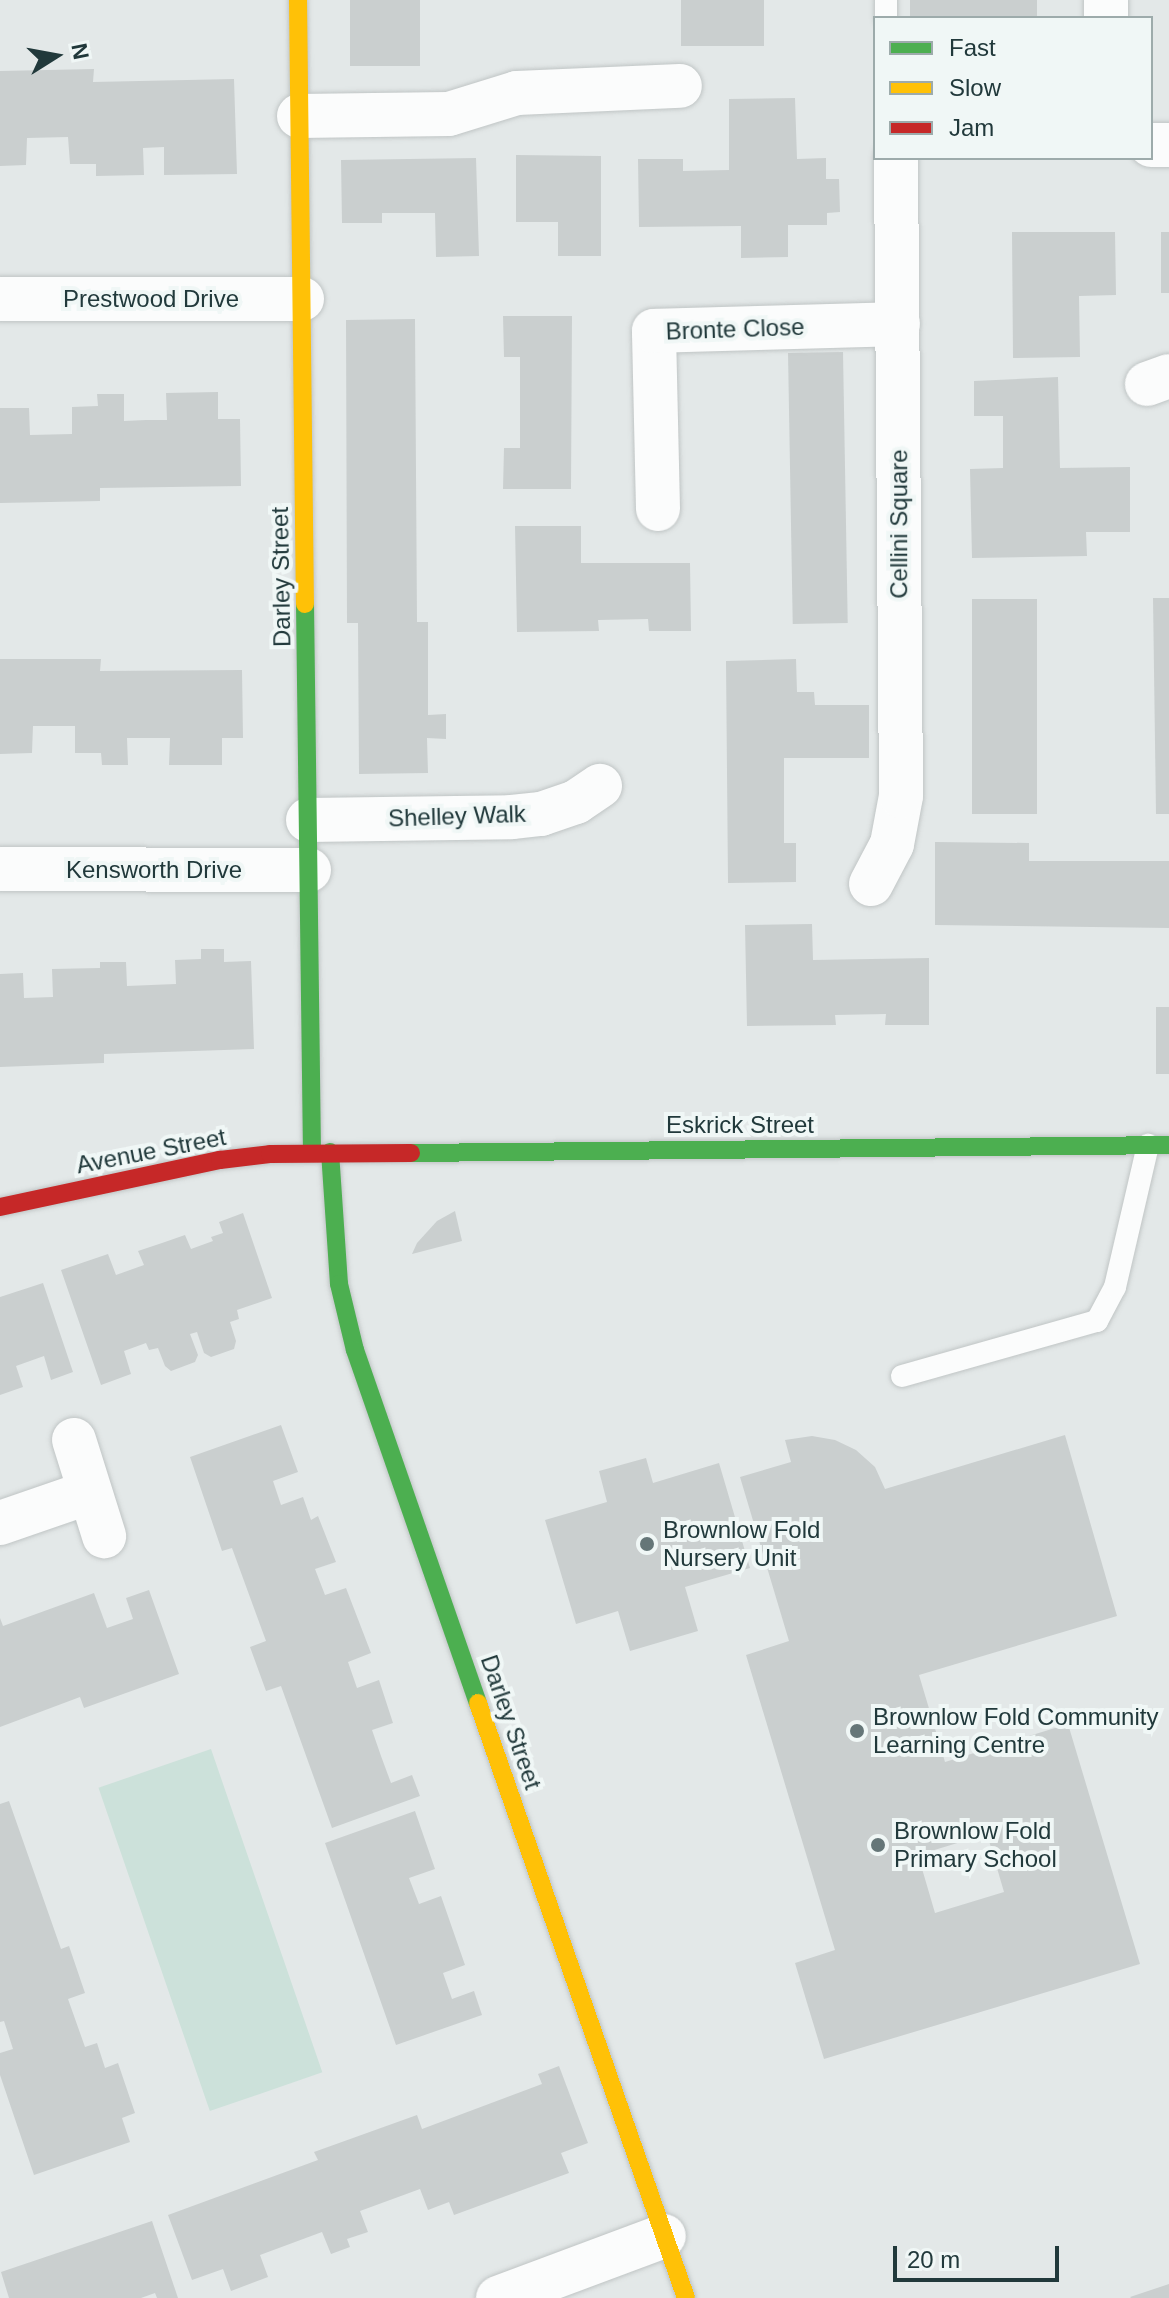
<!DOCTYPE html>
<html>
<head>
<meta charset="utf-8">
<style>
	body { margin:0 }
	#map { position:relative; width:1169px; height:2298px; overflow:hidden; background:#e3e8e8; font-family:Helvetica,sans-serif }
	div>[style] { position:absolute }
	.green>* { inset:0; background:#cce1da; transform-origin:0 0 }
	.building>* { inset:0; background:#cacfcf; transform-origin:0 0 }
	.roads { filter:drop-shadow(0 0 2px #c0c5c5) drop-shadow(0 0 2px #c0c5c5) }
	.lane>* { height:22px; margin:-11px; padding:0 11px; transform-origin:11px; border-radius:11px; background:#fbfcfc }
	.street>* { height:44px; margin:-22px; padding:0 22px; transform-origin:22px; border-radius:22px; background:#fbfcfc }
	.fast>* { height:18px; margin:-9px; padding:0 9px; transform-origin:9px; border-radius:9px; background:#4caf50 }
	.slow>* { height:18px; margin:-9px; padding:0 9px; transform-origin:9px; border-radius:9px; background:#ffc107 }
	.jam>* { height:18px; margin:-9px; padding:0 9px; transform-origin:9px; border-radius:9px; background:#c62828 }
	.dots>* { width:22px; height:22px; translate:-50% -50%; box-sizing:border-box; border:4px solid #f0f7f6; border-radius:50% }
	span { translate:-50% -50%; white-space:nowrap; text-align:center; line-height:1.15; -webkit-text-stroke:8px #f0f7f6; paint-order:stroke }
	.street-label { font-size:24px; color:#21393b }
	.poi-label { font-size:24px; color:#21393b }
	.left { translate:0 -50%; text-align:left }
	.legend { position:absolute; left:873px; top:16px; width:280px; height:144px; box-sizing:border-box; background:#f0f7f6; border:2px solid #9dabab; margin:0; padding:10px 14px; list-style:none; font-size:24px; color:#21393b }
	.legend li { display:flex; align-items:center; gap:16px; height:40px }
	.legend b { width:40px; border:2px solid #9dabab }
	.north { position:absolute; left:16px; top:16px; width:80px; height:80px; -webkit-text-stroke:6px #f0f7f6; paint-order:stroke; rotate:79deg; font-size:22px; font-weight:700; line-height:32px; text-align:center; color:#21393b }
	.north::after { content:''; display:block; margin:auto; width:28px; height:36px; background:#21393b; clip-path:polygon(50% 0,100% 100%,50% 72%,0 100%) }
	.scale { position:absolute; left:893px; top:2246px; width:166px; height:36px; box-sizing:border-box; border:4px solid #21393b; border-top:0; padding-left:10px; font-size:24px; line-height:28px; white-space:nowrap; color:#21393b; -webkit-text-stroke:6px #f0f7f6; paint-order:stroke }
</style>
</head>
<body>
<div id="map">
	<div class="green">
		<i style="left:211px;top:1749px;width:342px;height:119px;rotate:71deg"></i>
	</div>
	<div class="building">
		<i style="left:350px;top:0;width:70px;height:66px"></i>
		<i style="left:681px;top:0;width:83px;height:46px"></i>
		<i style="left:910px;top:0;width:127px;height:18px"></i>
		<i style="clip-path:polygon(94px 69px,93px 82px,234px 79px,237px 174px,164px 175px,164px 147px,143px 148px,144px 175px,96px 176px,96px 164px,70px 164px,68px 137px,27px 138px,26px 165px,0 166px,0 71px)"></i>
		<i style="clip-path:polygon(795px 98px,797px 159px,826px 158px,826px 179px,839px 179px,840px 212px,827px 213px,827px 225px,788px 225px,788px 257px,741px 258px,741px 226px,639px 227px,638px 159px,683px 159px,683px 171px,729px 170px,729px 99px)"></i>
		<i style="clip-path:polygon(516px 155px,601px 156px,601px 256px,558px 256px,558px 222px,516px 222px)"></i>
		<i style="clip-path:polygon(476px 158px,479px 256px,436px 257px,435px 213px,382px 213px,382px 223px,342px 223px,341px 160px)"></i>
		<i style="clip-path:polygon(1012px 232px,1115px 232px,1116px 295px,1079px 296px,1080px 357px,1013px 358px)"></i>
		<i style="left:1161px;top:232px;width:8px;height:61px"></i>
		<i style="clip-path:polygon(503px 316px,572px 316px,571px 489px,503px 489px,504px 448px,520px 448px,520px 357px,504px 357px)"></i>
		<i style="clip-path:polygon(415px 319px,417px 622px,428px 622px,428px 715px,446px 714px,446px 739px,427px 738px,428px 773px,359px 774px,358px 623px,347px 623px,346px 320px)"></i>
		<i style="left:843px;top:352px;width:271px;height:55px;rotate:89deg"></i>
		<i style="clip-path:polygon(1058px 377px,1060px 468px,1130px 467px,1130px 532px,1086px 532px,1087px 556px,972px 558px,970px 469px,1003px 468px,1003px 416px,974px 416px,974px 381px)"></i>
		<i style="clip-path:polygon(218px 392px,218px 419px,240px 419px,241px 486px,100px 488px,100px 501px,0 503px,0 408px,29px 408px,30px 435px,72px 434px,72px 407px,98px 406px,97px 394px,124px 394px,124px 421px,146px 420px,167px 420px,166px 393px)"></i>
		<i style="clip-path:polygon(515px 526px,581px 526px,581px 563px,690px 563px,691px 631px,649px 631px,648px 619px,598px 620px,599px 631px,517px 632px)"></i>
		<i style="clip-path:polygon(1153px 598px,1169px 598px,1169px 814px,1156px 814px)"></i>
		<i style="left:972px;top:599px;width:65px;height:215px"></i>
		<i style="clip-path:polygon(0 659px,101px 659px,100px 671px,242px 670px,243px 738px,222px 738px,222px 765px,169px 765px,170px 738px,127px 738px,128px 765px,102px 765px,101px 753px,75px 753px,75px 726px,33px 726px,32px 753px,0 754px)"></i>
		<i style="clip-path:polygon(796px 659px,797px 692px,814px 692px,815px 705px,869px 705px,869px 758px,784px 758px,784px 843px,796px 843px,796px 882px,728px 883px,726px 661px)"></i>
		<i style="clip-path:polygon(935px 842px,1029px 843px,1029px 861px,1169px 861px,1169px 928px,935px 925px)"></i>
		<i style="clip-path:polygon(812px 924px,813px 960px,929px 958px,929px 1025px,885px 1025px,886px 1014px,835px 1015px,836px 1025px,747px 1026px,745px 925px)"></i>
		<i style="clip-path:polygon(201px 949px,224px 949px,224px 962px,251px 961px,254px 1049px,104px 1054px,104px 1063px,0 1067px,0 974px,23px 973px,24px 998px,53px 997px,52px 969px,100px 968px,100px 962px,126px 962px,127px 986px,176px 984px,175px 960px,201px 959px)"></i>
		<i style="left:1156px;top:1007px;width:13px;height:67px"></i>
		<i style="clip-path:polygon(455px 1211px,462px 1241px,412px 1254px,417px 1243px,437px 1221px)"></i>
		<i style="clip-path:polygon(243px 1213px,272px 1298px,237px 1310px,239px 1319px,230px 1322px,236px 1341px,234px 1349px,211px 1357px,204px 1353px,197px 1332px,190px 1334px,198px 1355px,195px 1362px,171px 1371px,165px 1366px,158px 1348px,149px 1350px,146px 1343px,124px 1351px,131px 1374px,101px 1385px,61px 1270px,108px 1254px,116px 1275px,144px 1265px,138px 1251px,162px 1243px,185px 1235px,191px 1249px,213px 1241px,211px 1237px,223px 1233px,219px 1222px)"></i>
		<i style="clip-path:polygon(43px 1283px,73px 1372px,51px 1380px,44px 1356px,16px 1366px,23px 1387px,0 1395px,0 1297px)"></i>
		<i style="clip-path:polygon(281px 1425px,298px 1472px,273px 1481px,281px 1505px,303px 1497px,311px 1520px,318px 1516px,336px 1562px,315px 1569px,325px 1595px,346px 1588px,371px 1653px,348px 1662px,357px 1688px,379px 1680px,393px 1723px,372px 1730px,381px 1756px,391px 1783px,412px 1775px,420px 1796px,332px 1828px,281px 1686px,266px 1691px,250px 1647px,266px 1641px,232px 1548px,222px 1551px,190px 1457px)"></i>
		<i style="clip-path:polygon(evenodd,1065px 1435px,1117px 1616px,919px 1675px,945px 1762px,1068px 1724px,1140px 1964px,824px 2059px,795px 1963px,835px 1950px,746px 1655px,789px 1641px,740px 1477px,791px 1462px,785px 1440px,812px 1436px,835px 1440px,856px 1450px,875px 1467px,885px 1489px,1065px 1435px,987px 1834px,1004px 1892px,935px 1913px,918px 1855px,987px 1834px)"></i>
		<i style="clip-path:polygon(646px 1458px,653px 1483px,719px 1463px,750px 1568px,685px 1587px,698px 1631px,630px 1651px,618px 1611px,576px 1624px,545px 1520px,607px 1502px,599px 1471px)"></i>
		<i style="clip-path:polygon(149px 1590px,179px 1674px,84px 1708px,80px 1697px,0 1727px,0 1618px,3px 1626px,94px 1593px,107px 1628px,133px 1619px,126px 1598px)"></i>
		<i style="clip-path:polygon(9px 1801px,61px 1949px,69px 1946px,85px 1993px,68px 1999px,85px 2047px,97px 2043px,105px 2068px,118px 2063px,135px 2113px,122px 2118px,130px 2142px,34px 2175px,0 2075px,0 2053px,13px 2049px,4px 2021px,0 2022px,0 1804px)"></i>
		<i style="clip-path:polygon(415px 1811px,435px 1869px,409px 1878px,419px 1904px,441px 1896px,465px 1965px,443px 1973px,452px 1999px,474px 1991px,482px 2015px,396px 2045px,325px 1843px)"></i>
		<i style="clip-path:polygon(559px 2066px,588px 2143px,561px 2153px,569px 2173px,454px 2215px,449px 2202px,428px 2210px,420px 2189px,360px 2211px,368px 2232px,347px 2239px,350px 2247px,331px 2254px,322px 2232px,260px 2255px,268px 2277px,231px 2291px,223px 2269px,192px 2280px,168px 2215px,318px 2160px,314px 2152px,417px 2115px,422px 2129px,542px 2084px,538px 2074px)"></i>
		<i style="clip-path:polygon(152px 2221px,178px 2298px,157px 2298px,155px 2293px,141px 2298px,9px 2298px,1px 2272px)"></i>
		<i style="clip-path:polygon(1169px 2284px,1169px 2298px,1131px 2298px,1130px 2297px)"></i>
	</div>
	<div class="roads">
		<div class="lane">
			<i style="left:886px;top:0;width:18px;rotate:90deg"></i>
			<i style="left:902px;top:1376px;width:203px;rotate:-15.8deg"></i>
			<i style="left:1097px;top:1321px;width:38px;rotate:-62deg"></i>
			<i style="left:1115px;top:1287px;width:146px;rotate:-76.9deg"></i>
		</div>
		<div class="street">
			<i style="left:1106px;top:0;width:18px;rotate:90deg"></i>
			<i style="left:299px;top:116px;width:150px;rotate:-0.8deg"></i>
			<i style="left:449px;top:114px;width:71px;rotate:-17.2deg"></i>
			<i style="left:517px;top:93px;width:163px;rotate:-2.5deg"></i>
			<i style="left:1151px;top:145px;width:18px"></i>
			<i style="left:0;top:299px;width:302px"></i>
			<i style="left:1147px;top:384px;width:23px;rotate:-20deg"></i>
			<i style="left:658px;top:509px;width:178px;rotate:-91.3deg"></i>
			<i style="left:654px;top:331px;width:244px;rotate:-1.6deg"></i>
			<i style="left:308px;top:820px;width:204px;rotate:-0.8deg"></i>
			<i style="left:512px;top:817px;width:29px;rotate:-6deg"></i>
			<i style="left:541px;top:814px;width:37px;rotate:-19deg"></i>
			<i style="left:576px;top:802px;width:29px;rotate:-34deg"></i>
			<i style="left:0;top:869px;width:309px;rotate:0.2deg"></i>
			<i style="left:871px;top:884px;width:45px;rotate:-62.3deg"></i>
			<i style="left:892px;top:844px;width:49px;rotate:-79.4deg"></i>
			<i style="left:901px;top:796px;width:638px;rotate:-90.45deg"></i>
			<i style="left:74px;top:1440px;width:101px;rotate:72.6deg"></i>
			<i style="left:0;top:1523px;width:95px;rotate:-19deg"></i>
			<i style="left:498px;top:2298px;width:177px;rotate:-20.5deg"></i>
		</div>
		<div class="fast">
			<i style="left:305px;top:604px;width:548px;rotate:89.27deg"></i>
			<i style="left:330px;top:1152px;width:132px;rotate:86.1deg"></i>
			<i style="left:339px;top:1284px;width:68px;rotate:76.4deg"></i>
			<i style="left:355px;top:1350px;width:374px;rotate:70.8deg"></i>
			<i style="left:411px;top:1153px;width:758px;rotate:-0.6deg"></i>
		</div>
		<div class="slow">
			<i style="left:298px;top:0;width:604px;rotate:89.34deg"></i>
			<i style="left:478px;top:1703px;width:630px;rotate:70.73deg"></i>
		</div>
		<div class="jam">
			<i style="left:0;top:1207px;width:225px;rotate:-12.1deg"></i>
			<i style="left:220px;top:1160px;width:50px;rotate:-6.8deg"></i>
			<i style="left:270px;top:1154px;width:141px;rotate:-0.4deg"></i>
		</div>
	</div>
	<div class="dots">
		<i style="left:647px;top:1544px;background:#657678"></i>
		<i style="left:857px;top:1731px;background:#657678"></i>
		<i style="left:878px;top:1845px;background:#657678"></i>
	</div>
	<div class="street-label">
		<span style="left:151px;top:299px">Prestwood Drive</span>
		<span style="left:735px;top:329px;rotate:-2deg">Bronte Close</span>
		<span style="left:899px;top:524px;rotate:-90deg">Cellini Square</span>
		<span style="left:281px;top:577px;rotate:-91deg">Darley Street</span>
		<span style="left:457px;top:816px;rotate:-2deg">Shelley Walk</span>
		<span style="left:154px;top:870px">Kensworth Drive</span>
		<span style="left:740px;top:1125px">Eskrick Street</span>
		<span style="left:151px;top:1151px;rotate:-11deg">Avenue Street</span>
		<span style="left:511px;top:1722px;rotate:71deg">Darley Street</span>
	</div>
	<div class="poi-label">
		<span class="left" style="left:663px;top:1544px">Brownlow Fold<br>Nursery Unit</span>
		<span class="left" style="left:873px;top:1731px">Brownlow Fold Community<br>Learning Centre</span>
		<span class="left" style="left:894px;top:1845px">Brownlow Fold<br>Primary School</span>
	</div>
	<ul class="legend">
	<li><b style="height:10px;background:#4caf50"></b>Fast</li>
	<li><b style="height:10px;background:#ffc107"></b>Slow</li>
	<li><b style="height:10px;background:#c62828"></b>Jam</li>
	</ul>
	<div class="north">N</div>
	<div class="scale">20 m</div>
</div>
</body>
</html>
